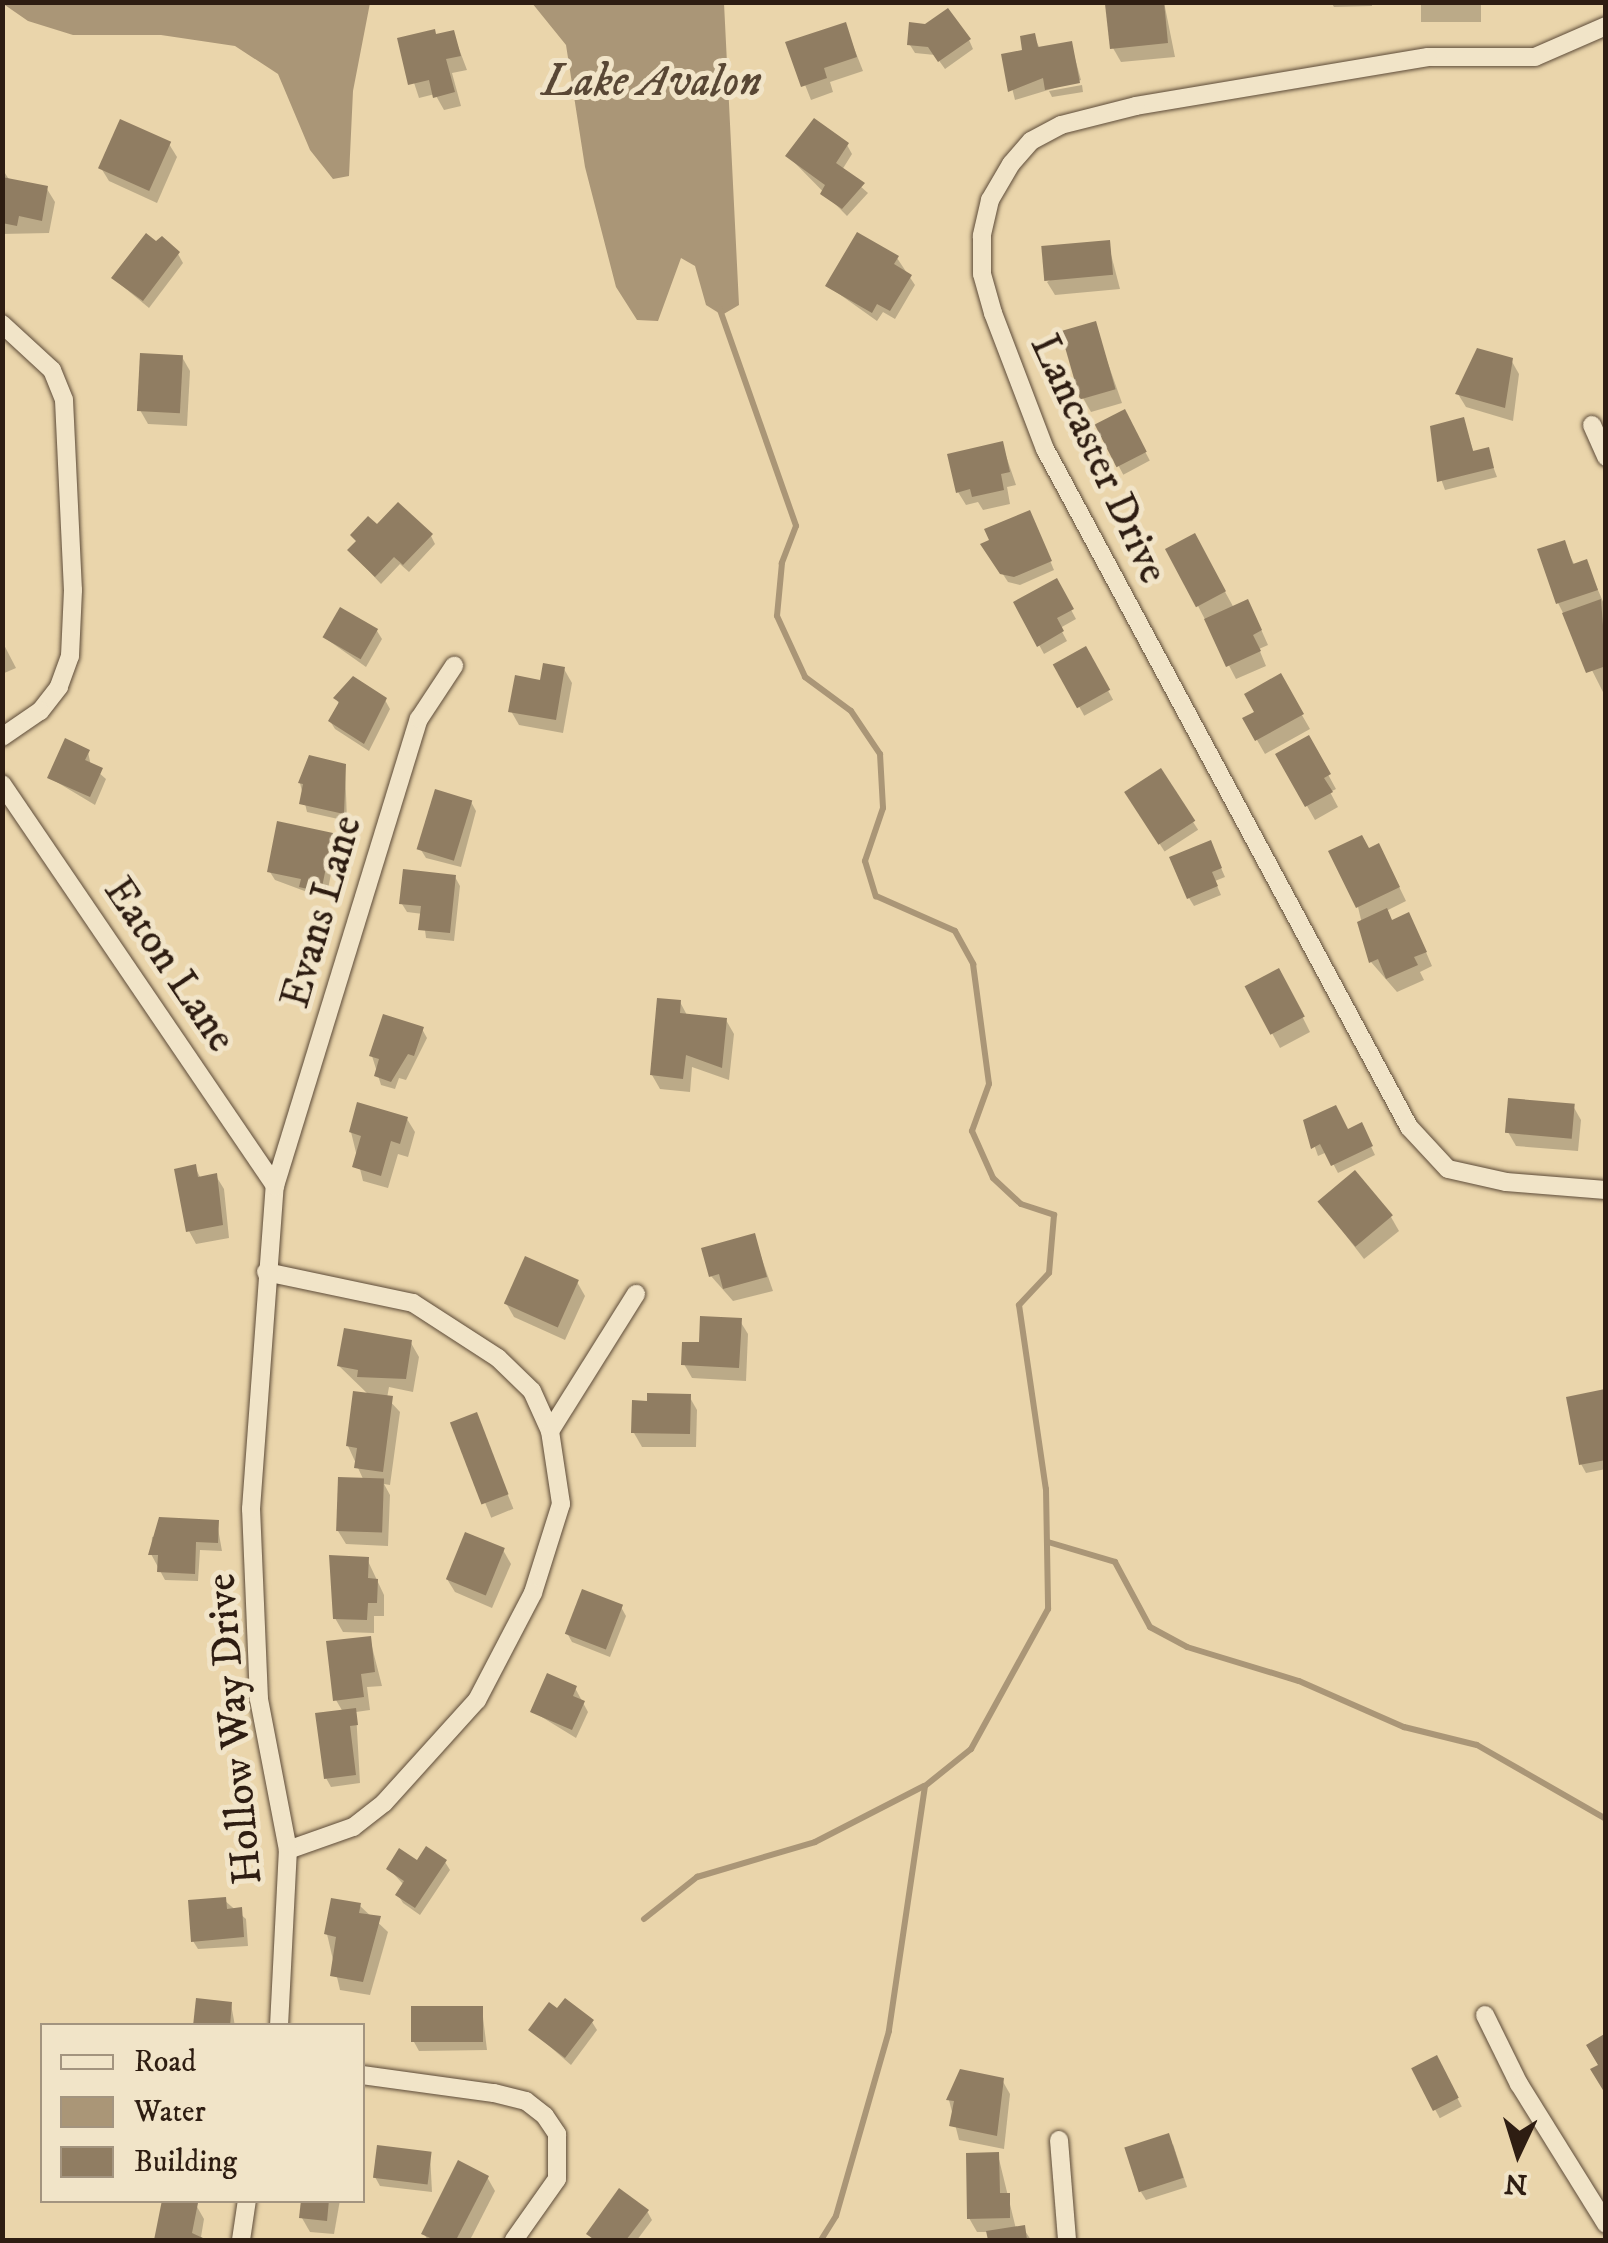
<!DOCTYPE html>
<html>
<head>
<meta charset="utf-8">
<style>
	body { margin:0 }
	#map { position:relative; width:1608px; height:2243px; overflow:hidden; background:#ead5ab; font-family:"IM FELL DW Pica",serif }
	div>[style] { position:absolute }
	.water>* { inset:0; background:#aa9677 }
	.shadow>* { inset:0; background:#0003; transform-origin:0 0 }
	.stream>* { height:6px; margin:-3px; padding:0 3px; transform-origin:3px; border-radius:3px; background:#aa9677 }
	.building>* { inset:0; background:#907d62; transform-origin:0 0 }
	.roads { filter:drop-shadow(0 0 2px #5d4b38) drop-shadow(0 0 2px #5d4b38) }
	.street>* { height:18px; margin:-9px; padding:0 9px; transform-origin:9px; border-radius:9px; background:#f1e4c8 }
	span { translate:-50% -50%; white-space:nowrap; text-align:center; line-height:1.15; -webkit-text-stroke:10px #f1e4c8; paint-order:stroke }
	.street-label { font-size:42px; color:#2e1d12 }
	.water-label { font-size:45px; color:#594735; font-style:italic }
	.frame { position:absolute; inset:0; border:5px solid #2e1d12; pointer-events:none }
	.legend { position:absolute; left:40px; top:2023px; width:325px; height:180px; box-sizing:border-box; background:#f1e4c8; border:2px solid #a3947f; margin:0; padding:12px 18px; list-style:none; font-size:30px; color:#2e1d12 }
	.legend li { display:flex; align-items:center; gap:20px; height:50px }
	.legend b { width:50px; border:2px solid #a3947f }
	.north { position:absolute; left:1468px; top:2103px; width:100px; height:100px; -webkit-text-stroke:8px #f1e4c8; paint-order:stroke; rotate:184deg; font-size:28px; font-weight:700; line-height:40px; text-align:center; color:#2e1d12 }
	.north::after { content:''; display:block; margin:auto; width:35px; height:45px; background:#2e1d12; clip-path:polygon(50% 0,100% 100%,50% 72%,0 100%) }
</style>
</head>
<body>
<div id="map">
	<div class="water">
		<i style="clip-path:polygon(2px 3px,370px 3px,353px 91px,349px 176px,333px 179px,310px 150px,278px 74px,235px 46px,161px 35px,73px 35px,28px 21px)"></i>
		<i style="clip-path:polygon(532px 3px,724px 3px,739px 305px,722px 315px,706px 305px,695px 266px,681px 258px,658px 321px,637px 320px,616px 287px,585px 167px,566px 45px)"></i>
	</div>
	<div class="shadow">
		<i style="clip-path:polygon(1164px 2px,1175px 57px,1121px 62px,1113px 48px)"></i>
		<i style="clip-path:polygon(1331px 2px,1372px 2px,1372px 6px,1334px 7px)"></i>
		<i style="left:1421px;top:2px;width:60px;height:20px"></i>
		<i style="clip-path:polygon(845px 25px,863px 71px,830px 82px,833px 92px,811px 100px,789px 44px)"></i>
		<i style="clip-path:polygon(453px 33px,467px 70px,452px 73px,461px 106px,444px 110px,435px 94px,419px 98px,400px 40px)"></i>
		<i style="clip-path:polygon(1034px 36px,1040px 49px,1071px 44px,1081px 80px,1015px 100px,1004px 56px,1025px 52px)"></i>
		<i style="clip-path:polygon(969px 40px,973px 49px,945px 69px,935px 55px,915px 53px,910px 45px)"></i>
		<i style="clip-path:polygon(1082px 85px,1083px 92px,1052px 97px,1049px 91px)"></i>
		<i style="clip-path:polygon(169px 144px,177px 157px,157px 203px,109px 181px,101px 168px)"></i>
		<i style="clip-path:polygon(847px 145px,852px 154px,842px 170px,868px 193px,847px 216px,788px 156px)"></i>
		<i style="clip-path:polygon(3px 170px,10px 181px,47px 189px,55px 202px,49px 233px,2px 234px)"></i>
		<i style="clip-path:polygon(1108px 243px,1120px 289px,1055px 295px,1047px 282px)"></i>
		<i style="clip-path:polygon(178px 254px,183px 263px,149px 308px,114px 279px)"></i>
		<i style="clip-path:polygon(897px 258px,915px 285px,895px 319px,883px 312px,877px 321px,828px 286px)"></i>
		<i style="clip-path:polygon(1094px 324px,1122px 403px,1091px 412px,1083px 398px)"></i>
		<i style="clip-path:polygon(182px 357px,190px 371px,187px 426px,148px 424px,140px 410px)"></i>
		<i style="clip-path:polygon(1511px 360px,1519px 374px,1513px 421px,1466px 407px,1458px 394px)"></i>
		<i style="left:1124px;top:412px;width:55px;height:30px;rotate:62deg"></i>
		<i style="clip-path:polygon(1463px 420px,1474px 453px,1487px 450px,1497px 477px,1445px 490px,1436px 465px)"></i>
		<i style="clip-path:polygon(1002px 444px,1016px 485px,1007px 487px,1010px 504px,983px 510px,978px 502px,966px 505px,958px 492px)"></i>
		<i style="clip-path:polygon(1033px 521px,1054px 570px,1020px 585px,1008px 582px,984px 545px)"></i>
		<i style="clip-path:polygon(377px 527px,431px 536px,435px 544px,409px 572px,400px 564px,381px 584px,350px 551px)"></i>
		<i style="clip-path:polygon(1194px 536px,1234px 608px,1255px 616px,1268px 645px,1259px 649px,1266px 666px,1236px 679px,1198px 606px)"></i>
		<i style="clip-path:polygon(1564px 543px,1575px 566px,1586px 562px,1604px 604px,1606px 698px,1558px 603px)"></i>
		<i style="clip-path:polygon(1056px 582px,1076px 619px,1060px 628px,1067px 641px,1044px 654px,1016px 603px)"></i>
		<i style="clip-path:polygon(377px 631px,382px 639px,366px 667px,325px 638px)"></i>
		<i style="clip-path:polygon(2px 641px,16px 668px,2px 674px)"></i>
		<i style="left:1085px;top:649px;width:58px;height:33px;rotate:61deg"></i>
		<i style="clip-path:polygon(564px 669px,572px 683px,563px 733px,519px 725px,511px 711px)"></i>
		<i style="clip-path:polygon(1280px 677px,1310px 729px,1265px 754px,1245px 719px,1258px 713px)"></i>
		<i style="clip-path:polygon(336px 698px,385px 700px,390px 709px,369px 751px,335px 729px,330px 721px,340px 706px)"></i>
		<i style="clip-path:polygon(1308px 738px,1336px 789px,1330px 792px,1338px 807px,1315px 820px,1278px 755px)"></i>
		<i style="clip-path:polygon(88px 752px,91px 766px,106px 779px,95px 805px,50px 778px)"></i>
		<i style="clip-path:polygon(345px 766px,347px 821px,307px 812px,300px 783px)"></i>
		<i style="left:1160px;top:771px;width:70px;height:40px;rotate:57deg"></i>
		<i style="clip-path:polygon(471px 802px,476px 811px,461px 867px,426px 858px,421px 850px)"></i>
		<i style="clip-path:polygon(332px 835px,337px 844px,326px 899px,275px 880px,270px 872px)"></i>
		<i style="clip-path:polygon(1214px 852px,1225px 877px,1215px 881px,1221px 895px,1194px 906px,1189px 898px)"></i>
		<i style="clip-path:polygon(1386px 860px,1406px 901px,1386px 911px,1392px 923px,1416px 929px,1432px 966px,1420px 972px,1424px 980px,1397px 992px,1371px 962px,1358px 907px)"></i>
		<i style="clip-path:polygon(455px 877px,460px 886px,454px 941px,426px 938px,423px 914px,407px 912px,402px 904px)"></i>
		<i style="clip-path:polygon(1286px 984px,1310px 1032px,1280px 1048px,1247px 987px)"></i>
		<i style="clip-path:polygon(680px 1002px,688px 1017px,726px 1020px,734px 1034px,729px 1080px,692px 1067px,690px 1092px,660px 1089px,652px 1075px)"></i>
		<i style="clip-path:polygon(422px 1029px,427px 1038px,406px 1080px,399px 1078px,395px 1089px,381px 1085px,372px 1056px)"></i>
		<i style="clip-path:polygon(1573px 1106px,1581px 1120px,1578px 1151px,1516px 1146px,1508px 1132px)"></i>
		<i style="clip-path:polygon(407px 1119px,415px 1132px,408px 1157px,398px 1154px,388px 1188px,363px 1181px,351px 1132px)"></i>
		<i style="clip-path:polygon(1306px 1122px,1365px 1134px,1375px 1155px,1338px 1173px,1327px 1152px,1318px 1156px)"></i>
		<i style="clip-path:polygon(195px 1167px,201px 1179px,216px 1176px,224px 1189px,229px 1238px,196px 1244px,189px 1231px)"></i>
		<i style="clip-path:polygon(1320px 1202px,1391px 1217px,1399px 1231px,1364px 1259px)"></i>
		<i style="clip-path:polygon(754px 1236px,773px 1291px,733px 1301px,711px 1276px)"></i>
		<i style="clip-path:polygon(577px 1282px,585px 1296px,565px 1340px,514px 1317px,506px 1303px)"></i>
		<i style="clip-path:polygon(740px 1321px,748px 1334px,746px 1381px,692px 1378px,684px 1364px)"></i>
		<i style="clip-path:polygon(411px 1343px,419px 1357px,413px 1392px,389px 1387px,387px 1398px,400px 1412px,390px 1485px,384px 1484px,390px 1495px,388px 1546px,346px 1544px,338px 1531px,364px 1481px,348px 1446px,370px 1396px,339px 1366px)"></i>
		<i style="clip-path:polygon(1603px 1392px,1606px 1469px,1586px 1473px,1581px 1464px)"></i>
		<i style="clip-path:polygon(689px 1396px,697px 1410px,696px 1447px,642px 1447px,634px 1433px)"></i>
		<i style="left:476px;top:1416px;width:100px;height:24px;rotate:68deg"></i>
		<i style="clip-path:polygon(217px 1523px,222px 1551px,200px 1550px,198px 1581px,165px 1580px,151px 1554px,152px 1537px)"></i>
		<i style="clip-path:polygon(503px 1550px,511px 1564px,492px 1608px,455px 1592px,447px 1579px)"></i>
		<i style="clip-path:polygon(367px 1559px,384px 1595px,384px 1616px,374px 1616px,374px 1633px,343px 1632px,335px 1618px)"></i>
		<i style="clip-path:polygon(621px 1607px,626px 1616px,610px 1657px,572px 1642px,567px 1633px)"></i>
		<i style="clip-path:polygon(370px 1639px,382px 1686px,367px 1687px,370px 1710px,356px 1712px,360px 1783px,331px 1787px,326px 1778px,343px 1712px,336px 1700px)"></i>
		<i style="clip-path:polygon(575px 1688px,588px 1712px,576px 1738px,532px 1711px)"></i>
		<i style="clip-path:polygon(445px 1862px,450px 1870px,420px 1915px,403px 1903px,398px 1895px,404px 1885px,389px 1869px)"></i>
		<i style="clip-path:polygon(224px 1900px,246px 1919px,248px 1946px,198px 1949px,193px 1941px)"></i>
		<i style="clip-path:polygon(359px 1905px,388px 1932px,370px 1995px,340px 1990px,327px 1934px)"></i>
		<i style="clip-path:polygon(231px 2004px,235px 2026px,196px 2026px)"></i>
		<i style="clip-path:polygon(482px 2009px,487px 2050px,419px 2051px,414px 2042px)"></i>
		<i style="clip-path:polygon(592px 2022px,597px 2030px,571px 2065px,531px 2030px)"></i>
		<i style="left:1436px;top:2058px;width:55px;height:25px;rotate:62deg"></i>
		<i style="clip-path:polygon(1002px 2080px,1010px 2094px,1004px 2149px,959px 2140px,949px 2100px)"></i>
		<i style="clip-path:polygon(1173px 2144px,1187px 2187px,1146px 2200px,1141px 2192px)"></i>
		<i style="clip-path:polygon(430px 2154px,432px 2192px,380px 2186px,375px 2177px)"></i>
		<i style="clip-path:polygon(998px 2155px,1016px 2229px,1023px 2228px,1031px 2240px,990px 2240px,989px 2232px,977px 2232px,969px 2218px)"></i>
		<i style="clip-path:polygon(487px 2177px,495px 2191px,470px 2240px,428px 2240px,424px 2234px)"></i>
		<i style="clip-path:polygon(164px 2200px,196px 2205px,204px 2219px,201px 2237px,207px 2240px,157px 2240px)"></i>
		<i style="clip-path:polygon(304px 2200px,340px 2200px,334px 2234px,310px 2232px,302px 2218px)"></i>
		<i style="clip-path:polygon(647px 2211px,652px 2220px,637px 2240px,592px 2240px,589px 2234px)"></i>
	</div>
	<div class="stream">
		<i style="left:719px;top:307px;width:232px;rotate:70.6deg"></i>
		<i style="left:796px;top:526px;width:40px;rotate:111deg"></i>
		<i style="left:782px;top:563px;width:53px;rotate:95.4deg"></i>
		<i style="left:777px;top:616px;width:67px;rotate:65.3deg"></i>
		<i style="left:805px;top:677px;width:57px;rotate:36.5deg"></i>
		<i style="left:851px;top:711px;width:52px;rotate:56deg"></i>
		<i style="left:880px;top:754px;width:54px;rotate:86.8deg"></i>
		<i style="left:883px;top:808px;width:56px;rotate:108.8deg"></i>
		<i style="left:865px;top:861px;width:37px;rotate:73deg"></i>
		<i style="left:876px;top:896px;width:86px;rotate:23.9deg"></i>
		<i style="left:955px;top:931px;width:38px;rotate:61deg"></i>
		<i style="left:973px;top:964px;width:121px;rotate:82.4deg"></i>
		<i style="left:989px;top:1084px;width:50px;rotate:109.9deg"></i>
		<i style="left:972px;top:1131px;width:51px;rotate:65.9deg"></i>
		<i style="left:993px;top:1178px;width:38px;rotate:43deg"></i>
		<i style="left:1021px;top:1204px;width:35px;rotate:18deg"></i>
		<i style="left:1054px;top:1215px;width:58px;rotate:94.9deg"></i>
		<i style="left:1049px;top:1273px;width:44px;rotate:133.2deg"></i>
		<i style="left:1019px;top:1305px;width:186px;rotate:81.7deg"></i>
		<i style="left:1046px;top:1489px;width:120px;rotate:89deg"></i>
		<i style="left:1048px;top:1609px;width:160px;rotate:118.8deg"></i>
		<i style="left:971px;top:1749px;width:59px;rotate:141.2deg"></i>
		<i style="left:925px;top:1786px;width:248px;rotate:98.4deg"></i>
		<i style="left:889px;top:2031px;width:192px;rotate:106deg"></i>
		<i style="left:836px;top:2216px;width:28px;rotate:122deg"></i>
		<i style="left:1048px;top:1542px;width:70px;rotate:16.6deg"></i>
		<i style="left:1115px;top:1562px;width:74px;rotate:61.7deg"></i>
		<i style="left:1150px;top:1627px;width:42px;rotate:28.4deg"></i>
		<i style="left:1187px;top:1647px;width:117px;rotate:16.9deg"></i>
		<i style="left:1299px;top:1681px;width:115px;rotate:23.7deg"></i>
		<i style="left:1404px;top:1727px;width:75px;rotate:13.9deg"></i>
		<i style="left:1477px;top:1745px;width:149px;rotate:29.8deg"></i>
		<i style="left:644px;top:1919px;width:68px;rotate:-38.4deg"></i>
		<i style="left:697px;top:1877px;width:123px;rotate:-16.5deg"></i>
		<i style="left:815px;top:1842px;width:123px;rotate:-27.2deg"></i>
	</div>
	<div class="building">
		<i style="clip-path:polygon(1115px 2px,1164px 2px,1168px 43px,1110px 49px,1105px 4px)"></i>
		<i style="clip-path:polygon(948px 8px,971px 39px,938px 62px,928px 47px,907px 45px,909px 22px,925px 24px)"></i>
		<i style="clip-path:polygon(846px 22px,857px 57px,824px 68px,827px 78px,801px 87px,785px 42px)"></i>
		<i style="clip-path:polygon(435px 29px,436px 34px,454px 30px,461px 56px,446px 59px,455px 92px,433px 98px,429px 80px,408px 85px,397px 38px)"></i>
		<i style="clip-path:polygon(1035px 33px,1038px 47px,1072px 41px,1080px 83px,1045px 90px,1043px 78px,1008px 92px,1001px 54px,1022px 50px,1020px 36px)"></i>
		<i style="clip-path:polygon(814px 118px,849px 143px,836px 163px,865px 183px,842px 209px,820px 194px,825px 185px,785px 156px)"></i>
		<i style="left:120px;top:119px;width:56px;height:54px;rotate:24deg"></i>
		<i style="clip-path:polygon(2px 177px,48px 186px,42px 221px,19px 216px,17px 226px,2px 223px)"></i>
		<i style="clip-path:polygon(857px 232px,899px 256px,894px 264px,912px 275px,890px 311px,877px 304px,872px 313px,825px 286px)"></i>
		<i style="clip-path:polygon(146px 233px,156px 241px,162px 236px,180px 252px,143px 301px,111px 278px)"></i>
		<i style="left:1110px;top:240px;width:35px;height:69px;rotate:85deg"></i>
		<i style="left:1096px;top:321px;width:71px;height:37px;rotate:74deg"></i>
		<i style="clip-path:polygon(1477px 348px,1513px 358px,1505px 408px,1455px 394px)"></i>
		<i style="left:140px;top:353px;width:43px;height:58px;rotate:3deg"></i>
		<i style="left:1125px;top:409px;width:48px;height:34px;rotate:63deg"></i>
		<i style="clip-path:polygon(1464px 417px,1473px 451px,1489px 447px,1494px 468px,1437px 482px,1430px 426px)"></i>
		<i style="clip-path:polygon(1003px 441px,1010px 472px,1001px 474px,1004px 490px,972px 497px,970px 489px,956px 493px,947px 454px)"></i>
		<i style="clip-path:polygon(398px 502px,433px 534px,403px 565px,394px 557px,375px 577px,347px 550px,356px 541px,350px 535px,368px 516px,377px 524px)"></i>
		<i style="clip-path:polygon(1030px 510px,1052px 561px,1014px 577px,1000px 574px,980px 544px,989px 540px,984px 529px)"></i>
		<i style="left:1195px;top:533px;width:66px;height:34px;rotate:62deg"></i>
		<i style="clip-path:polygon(1565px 540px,1573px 564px,1587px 559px,1598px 590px,1556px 604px,1537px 549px)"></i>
		<i style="clip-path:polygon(1057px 578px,1074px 609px,1057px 618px,1064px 631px,1037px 647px,1013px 602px)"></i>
		<i style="clip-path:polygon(1248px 599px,1262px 630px,1253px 635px,1261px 651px,1226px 667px,1204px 619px)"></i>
		<i style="clip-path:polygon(1601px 599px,1606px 666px,1586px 673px,1562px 613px)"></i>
		<i style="left:340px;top:607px;width:44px;height:35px;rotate:30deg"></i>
		<i style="left:1086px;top:646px;width:50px;height:38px;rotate:61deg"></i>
		<i style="clip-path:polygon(543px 663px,565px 667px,556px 720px,508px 712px,515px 675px,540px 680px)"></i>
		<i style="clip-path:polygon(1281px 673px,1304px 714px,1255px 741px,1242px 718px,1254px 712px,1244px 694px)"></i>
		<i style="clip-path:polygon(353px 676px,387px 698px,364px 744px,328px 721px,339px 702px,333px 698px)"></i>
		<i style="clip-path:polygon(1309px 735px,1331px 774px,1324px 778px,1333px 792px,1305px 807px,1275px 754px)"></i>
		<i style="clip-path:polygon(65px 738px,90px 750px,85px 760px,103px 768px,90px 797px,47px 778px)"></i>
		<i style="clip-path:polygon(309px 755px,346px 764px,344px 814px,299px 804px,303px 784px,298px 783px)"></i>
		<i style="left:1161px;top:768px;width:63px;height:44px;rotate:57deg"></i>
		<i style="left:435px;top:789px;width:39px;height:63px;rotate:17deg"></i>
		<i style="clip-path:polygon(277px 821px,333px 833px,321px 892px,299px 887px,301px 879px,267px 872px)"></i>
		<i style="clip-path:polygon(1362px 835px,1369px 848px,1379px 843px,1400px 887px,1356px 908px,1328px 851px)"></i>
		<i style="clip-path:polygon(1211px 840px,1222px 868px,1212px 872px,1218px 886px,1187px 899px,1169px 857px)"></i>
		<i style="clip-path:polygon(403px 869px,456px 875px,450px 933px,418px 930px,421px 906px,399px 904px)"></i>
		<i style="clip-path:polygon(1387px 908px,1392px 920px,1409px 912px,1427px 952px,1414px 957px,1418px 965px,1386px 979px,1378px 959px,1369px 963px,1357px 922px)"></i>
		<i style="left:1279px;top:968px;width:55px;height:39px;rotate:62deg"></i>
		<i style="clip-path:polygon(657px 998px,681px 1000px,680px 1013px,727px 1018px,722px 1068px,686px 1055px,683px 1079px,650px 1075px)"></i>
		<i style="clip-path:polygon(383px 1014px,424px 1027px,414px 1056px,408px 1054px,391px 1082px,374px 1076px,379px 1059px,369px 1056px)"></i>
		<i style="left:1508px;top:1098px;width:67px;height:35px;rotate:5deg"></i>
		<i style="clip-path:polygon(357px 1102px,408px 1117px,400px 1144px,391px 1141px,381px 1176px,352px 1167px,361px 1136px,349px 1132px)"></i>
		<i style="clip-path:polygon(1336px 1105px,1348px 1129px,1362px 1122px,1373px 1146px,1331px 1166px,1320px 1144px,1311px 1149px,1303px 1120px)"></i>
		<i style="clip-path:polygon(196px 1164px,198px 1177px,217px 1173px,223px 1225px,186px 1232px,174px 1169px)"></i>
		<i style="left:1355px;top:1170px;width:59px;height:49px;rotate:50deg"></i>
		<i style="clip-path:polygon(755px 1233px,767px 1277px,723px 1289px,719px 1274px,709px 1277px,701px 1248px)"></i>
		<i style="left:525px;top:1256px;width:59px;height:52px;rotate:24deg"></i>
		<i style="clip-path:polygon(700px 1316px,742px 1318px,739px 1368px,681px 1365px,682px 1342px,699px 1342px)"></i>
		<i style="clip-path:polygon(344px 1328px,412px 1340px,406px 1379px,357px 1377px,358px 1370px,337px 1366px)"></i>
		<i style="clip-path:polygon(1605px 1389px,1606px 1460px,1579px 1465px,1566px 1397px)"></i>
		<i style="clip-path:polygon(353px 1391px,393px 1396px,383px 1472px,354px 1468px,357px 1448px,346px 1446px)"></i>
		<i style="clip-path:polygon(647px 1393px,691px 1394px,690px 1434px,631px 1433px,632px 1400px,647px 1401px)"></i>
		<i style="left:477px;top:1412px;width:88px;height:29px;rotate:69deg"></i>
		<i style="left:338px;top:1477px;width:46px;height:54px;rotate:2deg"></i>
		<i style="clip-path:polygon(159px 1517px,219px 1520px,218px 1543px,196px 1542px,195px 1574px,157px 1572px,158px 1555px,148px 1555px)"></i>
		<i style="left:465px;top:1532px;width:43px;height:51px;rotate:22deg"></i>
		<i style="clip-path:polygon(329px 1555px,369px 1557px,368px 1578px,378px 1579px,377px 1603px,368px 1603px,367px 1620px,333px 1619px)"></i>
		<i style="left:582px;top:1589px;width:44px;height:48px;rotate:21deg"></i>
		<i style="clip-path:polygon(371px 1636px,375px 1672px,361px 1674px,364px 1697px,333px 1701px,326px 1641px)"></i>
		<i style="clip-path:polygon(547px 1673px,577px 1686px,573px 1696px,585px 1701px,572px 1730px,530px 1712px)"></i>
		<i style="clip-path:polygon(356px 1708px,358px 1725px,350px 1726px,356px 1775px,324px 1779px,315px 1713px)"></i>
		<i style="clip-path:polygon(426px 1846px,447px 1860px,415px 1908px,395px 1895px,404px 1881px,386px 1869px,399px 1848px,417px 1860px)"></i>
		<i style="clip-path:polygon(226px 1897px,227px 1909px,242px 1907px,244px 1937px,191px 1942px,188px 1900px)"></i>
		<i style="clip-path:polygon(331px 1898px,361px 1903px,359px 1913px,381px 1916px,363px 1982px,330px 1976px,336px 1937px,324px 1934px)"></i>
		<i style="clip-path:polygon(196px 1998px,232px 2002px,230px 2026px,193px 2026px)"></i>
		<i style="clip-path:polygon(565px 1998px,594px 2020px,565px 2058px,528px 2030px,549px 2002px,557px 2008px)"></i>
		<i style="left:483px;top:2006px;width:36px;height:72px;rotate:90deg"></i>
		<i style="clip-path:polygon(1606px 2033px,1606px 2095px,1590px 2069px,1598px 2065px,1586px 2045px)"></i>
		<i style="left:1437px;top:2055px;width:48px;height:29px;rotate:63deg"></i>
		<i style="clip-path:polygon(960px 2069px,1004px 2078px,997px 2136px,949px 2126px,954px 2101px,946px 2100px)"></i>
		<i style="left:1169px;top:2133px;width:47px;height:47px;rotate:72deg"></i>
		<i style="left:377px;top:2145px;width:55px;height:33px;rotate:7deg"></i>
		<i style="clip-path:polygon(999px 2152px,1000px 2193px,1010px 2193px,1010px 2218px,967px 2219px,966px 2153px)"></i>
		<i style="clip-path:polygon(458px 2160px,489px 2176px,456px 2240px,435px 2240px,421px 2234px)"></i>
		<i style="clip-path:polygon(619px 2188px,649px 2210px,626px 2240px,595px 2240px,586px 2234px)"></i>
		<i style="clip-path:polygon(162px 2200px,198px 2203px,192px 2233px,207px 2240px,154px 2240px)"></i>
		<i style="clip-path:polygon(301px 2200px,329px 2200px,327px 2221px,299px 2218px)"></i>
		<i style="clip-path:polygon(1025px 2225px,1027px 2240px,988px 2240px,986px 2231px)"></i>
	</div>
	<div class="roads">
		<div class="street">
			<i style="left:1606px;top:26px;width:77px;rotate:156.4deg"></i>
			<i style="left:1535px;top:57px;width:107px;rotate:180deg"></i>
			<i style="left:1428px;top:57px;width:296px;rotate:170.5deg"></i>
			<i style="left:1136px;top:106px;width:77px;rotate:165.8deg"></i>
			<i style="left:1061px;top:125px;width:34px;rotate:152deg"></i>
			<i style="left:1031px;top:141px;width:30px;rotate:131deg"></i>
			<i style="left:1011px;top:164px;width:42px;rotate:120.3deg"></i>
			<i style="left:990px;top:200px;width:37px;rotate:103deg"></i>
			<i style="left:982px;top:236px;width:38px;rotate:90deg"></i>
			<i style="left:982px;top:274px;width:41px;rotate:74.2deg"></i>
			<i style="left:993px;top:313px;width:146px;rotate:69.1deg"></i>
			<i style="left:1045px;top:449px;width:770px;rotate:61.77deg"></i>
			<i style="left:1409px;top:1127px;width:57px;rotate:47.1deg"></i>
			<i style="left:1448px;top:1169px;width:59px;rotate:12.6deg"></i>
			<i style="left:1506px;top:1182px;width:100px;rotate:4.6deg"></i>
			<i style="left:2px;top:324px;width:68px;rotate:42.6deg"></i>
			<i style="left:52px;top:370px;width:32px;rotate:68deg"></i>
			<i style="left:64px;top:400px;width:190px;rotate:87.3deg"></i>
			<i style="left:73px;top:590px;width:66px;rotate:92.6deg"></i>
			<i style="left:70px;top:656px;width:33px;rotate:110deg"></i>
			<i style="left:59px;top:687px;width:31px;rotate:128deg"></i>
			<i style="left:40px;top:711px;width:46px;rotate:145.6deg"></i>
			<i style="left:1592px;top:425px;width:35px;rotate:66deg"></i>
			<i style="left:2px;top:784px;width:486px;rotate:55.8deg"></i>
			<i style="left:266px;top:1272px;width:150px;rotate:11.9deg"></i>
			<i style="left:413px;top:1303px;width:101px;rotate:32.9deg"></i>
			<i style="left:498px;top:1358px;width:47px;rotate:44.1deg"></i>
			<i style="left:532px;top:1391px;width:44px;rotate:65.8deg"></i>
			<i style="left:550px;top:1431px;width:74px;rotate:81.4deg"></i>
			<i style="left:561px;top:1504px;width:93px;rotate:107.5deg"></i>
			<i style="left:533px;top:1593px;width:121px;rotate:117.6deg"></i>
			<i style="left:477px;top:1700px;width:139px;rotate:132.1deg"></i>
			<i style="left:384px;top:1803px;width:39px;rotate:142deg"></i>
			<i style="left:353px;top:1827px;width:69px;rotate:160.5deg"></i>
			<i style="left:550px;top:1431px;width:162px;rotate:-57.9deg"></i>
			<i style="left:1485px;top:2015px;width:77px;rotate:63.8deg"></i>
			<i style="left:1519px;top:2084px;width:165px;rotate:58.1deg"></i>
			<i style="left:279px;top:2026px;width:176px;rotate:-87.1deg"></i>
			<i style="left:288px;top:1850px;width:154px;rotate:-100.9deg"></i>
			<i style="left:259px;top:1699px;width:190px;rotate:-92.4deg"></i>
			<i style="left:251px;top:1509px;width:324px;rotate:-85.8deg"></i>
			<i style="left:275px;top:1186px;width:489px;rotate:-72.9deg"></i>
			<i style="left:419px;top:719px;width:64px;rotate:-56.6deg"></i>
			<i style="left:362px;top:2075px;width:133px;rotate:7.8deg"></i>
			<i style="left:494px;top:2093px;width:33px;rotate:14deg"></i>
			<i style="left:526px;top:2101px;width:24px;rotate:38deg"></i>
			<i style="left:545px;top:2116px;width:22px;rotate:56deg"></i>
			<i style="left:557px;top:2134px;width:45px;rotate:90deg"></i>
			<i style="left:557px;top:2179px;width:75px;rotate:125.2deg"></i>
			<i style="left:1059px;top:2140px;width:100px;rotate:85.4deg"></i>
			<i style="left:241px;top:2240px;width:40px;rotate:-81.5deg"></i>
		</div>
	</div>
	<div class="street-label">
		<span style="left:1098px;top:459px;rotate:65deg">Lancaster Drive</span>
		<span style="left:322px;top:912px;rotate:-74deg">Evans Lane</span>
		<span style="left:169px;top:965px;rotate:56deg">Eaton Lane</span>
		<span style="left:235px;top:1729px;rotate:-95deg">Hollow Way Drive</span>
	</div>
	<div class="water-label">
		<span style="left:652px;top:83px">Lake Avalon</span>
	</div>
	<div class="frame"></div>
	<ul class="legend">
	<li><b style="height:12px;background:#f1e4c8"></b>Road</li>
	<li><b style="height:28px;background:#aa9677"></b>Water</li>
	<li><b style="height:28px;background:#907d62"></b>Building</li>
	</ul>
	<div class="north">N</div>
</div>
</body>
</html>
